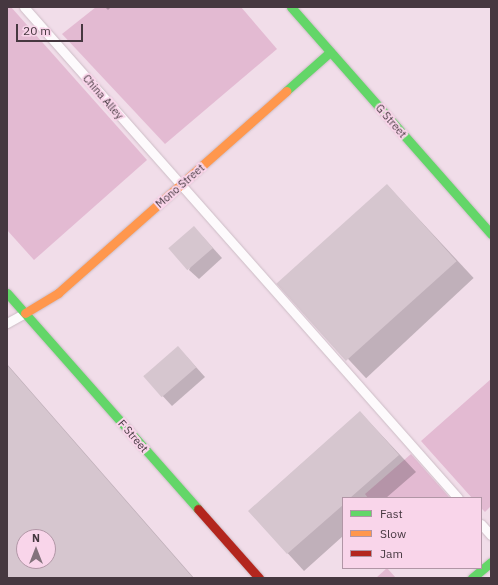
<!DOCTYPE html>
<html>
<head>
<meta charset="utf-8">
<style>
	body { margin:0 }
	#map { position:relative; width:498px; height:585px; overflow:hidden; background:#f1dde9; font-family:"IBM Plex Sans",sans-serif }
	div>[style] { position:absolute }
	.green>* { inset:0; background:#e3bad2 }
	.shadow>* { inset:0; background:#0003; transform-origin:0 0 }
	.building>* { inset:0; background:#d6c6cf; transform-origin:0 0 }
	.roads { filter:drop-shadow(0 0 1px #ccbcc5) drop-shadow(0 0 1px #ccbcc5) }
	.lane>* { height:9px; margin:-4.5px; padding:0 4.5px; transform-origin:4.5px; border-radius:4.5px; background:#fdfafc }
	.fast>* { height:9px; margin:-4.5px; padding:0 4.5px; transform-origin:4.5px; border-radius:4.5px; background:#63d668 }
	.slow>* { height:9px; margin:-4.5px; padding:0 4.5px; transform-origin:4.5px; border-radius:4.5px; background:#ff974d }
	.jam>* { height:9px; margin:-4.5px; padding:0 4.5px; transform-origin:4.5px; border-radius:4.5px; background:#b3261e }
	span { translate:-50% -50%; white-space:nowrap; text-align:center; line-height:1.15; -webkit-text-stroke:4px #f9d5ea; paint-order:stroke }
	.street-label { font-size:11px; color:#463840 }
	.frame { position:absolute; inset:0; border:8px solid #463840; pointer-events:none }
	.legend { position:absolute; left:342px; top:497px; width:140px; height:72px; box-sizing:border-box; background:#f9d5ea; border:1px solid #b196a6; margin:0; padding:5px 7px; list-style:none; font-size:12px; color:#463840 }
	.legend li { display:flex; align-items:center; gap:8px; height:20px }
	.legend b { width:20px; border:1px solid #b196a6 }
	.north { position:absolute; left:16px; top:529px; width:40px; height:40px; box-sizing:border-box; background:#f9d5ea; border:1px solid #b196a6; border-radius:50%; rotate:0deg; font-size:11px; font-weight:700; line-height:16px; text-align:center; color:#463840 }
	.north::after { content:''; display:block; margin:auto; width:14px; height:18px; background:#82727b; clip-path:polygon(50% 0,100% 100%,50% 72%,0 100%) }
	.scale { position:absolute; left:16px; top:24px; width:67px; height:18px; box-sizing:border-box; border:2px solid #463840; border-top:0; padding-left:5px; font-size:12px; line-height:14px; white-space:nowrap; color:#463840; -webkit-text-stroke:3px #f9d5ea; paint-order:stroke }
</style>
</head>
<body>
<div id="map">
	<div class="green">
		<i style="clip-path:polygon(7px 7px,11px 7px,147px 160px,34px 260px,7px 230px)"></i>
		<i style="clip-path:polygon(96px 7px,241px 7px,277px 49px,165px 144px,62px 34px)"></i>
		<i style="clip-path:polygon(491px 379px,491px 506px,485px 512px,481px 508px,481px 498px,472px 498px,421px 441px)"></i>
		<i style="clip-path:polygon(411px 454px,450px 498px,368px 498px,365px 494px)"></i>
		<i style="clip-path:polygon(387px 568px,396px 578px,376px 578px)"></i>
	</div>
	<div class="shadow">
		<i style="clip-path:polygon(105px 7px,111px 7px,108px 10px)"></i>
		<i style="left:387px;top:185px;width:127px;height:147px;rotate:47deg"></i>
		<i style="clip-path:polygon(203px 237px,222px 258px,199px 279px,189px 270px)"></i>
		<i style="clip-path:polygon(187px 357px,205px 377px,172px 406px,144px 376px)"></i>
		<i style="clip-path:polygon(evenodd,7px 364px,194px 578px,7px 578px,7px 364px,24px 537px,48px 537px,48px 561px,24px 561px,24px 537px)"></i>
		<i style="clip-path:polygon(360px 412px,416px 472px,386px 498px,343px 498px,343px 536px,304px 571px,249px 511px)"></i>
	</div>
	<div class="building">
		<i style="left:387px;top:184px;width:104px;height:149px;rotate:48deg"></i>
		<i style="left:194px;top:226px;width:29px;height:34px;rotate:49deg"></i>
		<i style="left:178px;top:346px;width:28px;height:46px;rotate:49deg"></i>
		<i style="clip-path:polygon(evenodd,7px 365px,193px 578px,7px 578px,7px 365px,24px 537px,48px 537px,48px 561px,24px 561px,24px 537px)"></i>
		<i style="clip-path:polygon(360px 411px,399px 455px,350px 498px,343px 498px,343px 505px,287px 554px,248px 511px)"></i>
	</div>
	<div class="roads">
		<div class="lane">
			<i style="left:24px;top:7px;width:655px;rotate:48.53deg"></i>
			<i style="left:7px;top:323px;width:21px;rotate:-29deg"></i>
			<i style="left:481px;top:524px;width:15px;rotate:48deg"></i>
		</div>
		<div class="fast">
			<i style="left:291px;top:7px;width:303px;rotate:48.6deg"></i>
			<i style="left:286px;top:91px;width:59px;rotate:-41.6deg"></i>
			<i style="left:7px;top:293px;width:288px;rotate:48.5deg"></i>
			<i style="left:472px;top:578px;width:25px;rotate:-40deg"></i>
		</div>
		<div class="slow">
			<i style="left:25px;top:313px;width:39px;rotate:-31deg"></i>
			<i style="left:58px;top:293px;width:305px;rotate:-41.5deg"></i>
		</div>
		<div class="jam">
			<i style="left:198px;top:509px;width:92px;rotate:48.5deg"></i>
		</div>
	</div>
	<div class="street-label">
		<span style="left:103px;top:97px;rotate:49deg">China Alley</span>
		<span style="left:391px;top:121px;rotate:49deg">G Street</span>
		<span style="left:180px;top:186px;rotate:-41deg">Mono Street</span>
		<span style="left:133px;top:436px;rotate:49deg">F Street</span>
	</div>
	<div class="frame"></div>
	<ul class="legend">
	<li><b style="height:5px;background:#63d668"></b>Fast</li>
	<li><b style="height:5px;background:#ff974d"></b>Slow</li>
	<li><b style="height:5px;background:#b3261e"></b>Jam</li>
	</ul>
	<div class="north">N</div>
	<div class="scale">20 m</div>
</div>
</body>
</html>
